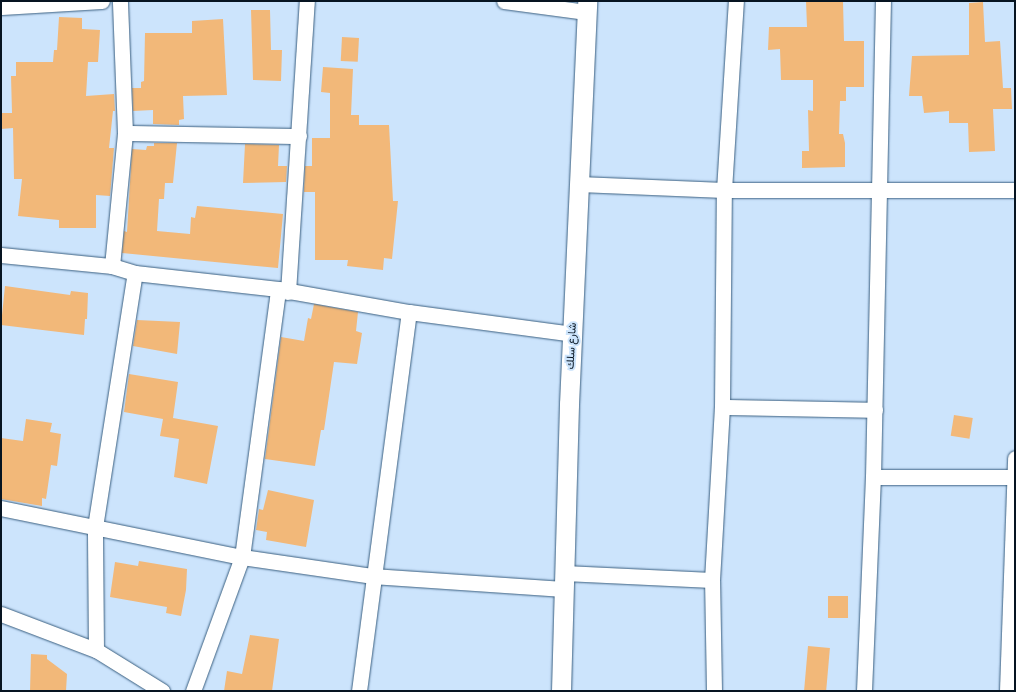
<!DOCTYPE html>
<html>
<head>
<meta charset="utf-8">
<style>
	body { margin:0 }
	#map { position:relative; width:1016px; height:692px; overflow:hidden; background:#cce4fc; font-family:Overpass,Vazirmatn,sans-serif }
	div>[style] { position:absolute }
	.building>* { inset:0; background:#f2b879; transform-origin:0 0 }
	.roads { filter:drop-shadow(0 0 1px #3a5f80) drop-shadow(0 0 1px #3a5f80) }
	.minor>* { height:15px; margin:-7.5px; padding:0 7.5px; transform-origin:7.5px; border-radius:7.5px; background:#fff }
	.tertiary>* { height:19px; margin:-9.5px; padding:0 9.5px; transform-origin:9.5px; border-radius:9.5px; background:#fff }
	span { translate:-50% -50%; white-space:nowrap; text-align:center; line-height:1.15; -webkit-text-stroke:4px #cce4fc; paint-order:stroke }
	.street-label { font-size:11px; color:#061421 }
	.frame { position:absolute; inset:0; border:2px solid #061421; pointer-events:none }
</style>
</head>
<body>
<div id="map">
	<div class="building">
		<i style="clip-path:polygon(806px 1px,843px 1px,844px 41px,864px 41px,864px 87px,846px 87px,846px 101px,840px 101px,839px 134px,843px 134px,845px 143px,845px 167px,802px 168px,802px 151px,809px 151px,808px 110px,813px 111px,813px 80px,781px 80px,780px 49px,768px 50px,769px 27px,807px 27px)"></i>
		<i style="clip-path:polygon(983px 2px,985px 42px,1000px 41px,1003px 88px,1011px 88px,1012px 109px,993px 109px,995px 151px,969px 152px,968px 123px,949px 123px,949px 111px,924px 113px,922px 96px,909px 96px,912px 56px,969px 55px,969px 3px)"></i>
		<i style="clip-path:polygon(251px 10px,270px 10px,271px 50px,282px 50px,281px 81px,253px 80px)"></i>
		<i style="clip-path:polygon(59px 17px,82px 18px,82px 29px,100px 30px,98px 62px,88px 62px,86px 96px,114px 94px,115px 111px,113px 111px,109px 148px,114px 148px,110px 196px,96px 195px,96px 228px,59px 228px,59px 220px,18px 216px,22px 179px,14px 179px,13px 128px,1px 129px,1px 113px,12px 113px,11px 76px,16px 76px,16px 62px,53px 62px,54px 50px,57px 50px)"></i>
		<i style="clip-path:polygon(223px 19px,227px 95px,183px 96px,184px 119px,179px 120px,179px 125px,153px 124px,153px 110px,133px 111px,132px 88px,141px 88px,141px 82px,144px 81px,145px 33px,192px 33px,192px 21px)"></i>
		<i style="left:342px;top:37px;width:17px;height:24px;rotate:3deg"></i>
		<i style="clip-path:polygon(323px 67px,353px 69px,351px 115px,359px 115px,359px 125px,389px 125px,393px 201px,398px 201px,392px 259px,384px 258px,383px 270px,347px 266px,348px 260px,315px 260px,315px 192px,304px 192px,304px 188px,305px 166px,312px 166px,312px 138px,330px 138px,330px 93px,321px 92px)"></i>
		<i style="clip-path:polygon(154px 143px,177px 143px,173px 183px,165px 183px,164px 199px,159px 199px,157px 231px,190px 234px,191px 217px,195px 218px,197px 206px,283px 214px,278px 268px,122px 253px,124px 231px,127px 232px,132px 149px,146px 150px,147px 146px,154px 146px)"></i>
		<i style="clip-path:polygon(245px 144px,279px 145px,278px 166px,287px 166px,286px 182px,243px 183px)"></i>
		<i style="clip-path:polygon(5px 286px,70px 295px,71px 291px,88px 293px,87px 319px,85px 319px,84px 335px,1px 325px)"></i>
		<i style="clip-path:polygon(314px 304px,358px 312px,356px 331px,362px 333px,357px 364px,334px 362px,324px 430px,321px 430px,315px 466px,265px 459px,281px 337px,304px 341px,308px 318px,311px 319px)"></i>
		<i style="clip-path:polygon(137px 320px,180px 322px,177px 354px,133px 346px)"></i>
		<i style="clip-path:polygon(129px 374px,178px 382px,173px 418px,218px 426px,207px 484px,174px 477px,179px 439px,160px 436px,163px 419px,124px 412px)"></i>
		<i style="left:954px;top:415px;width:19px;height:21px;rotate:9deg"></i>
		<i style="clip-path:polygon(26px 419px,52px 423px,50px 432px,61px 434px,57px 466px,51px 465px,46px 499px,42px 498px,42px 506px,1px 499px,1px 438px,23px 441px)"></i>
		<i style="clip-path:polygon(268px 490px,314px 500px,306px 547px,266px 540px,267px 532px,256px 530px,259px 509px,263px 510px)"></i>
		<i style="clip-path:polygon(139px 561px,187px 569px,186px 590px,181px 616px,166px 613px,167px 607px,110px 597px,115px 562px,138px 566px)"></i>
		<i style="left:828px;top:596px;width:20px;height:22px"></i>
		<i style="clip-path:polygon(250px 635px,279px 639px,272px 691px,224px 691px,227px 671px,242px 674px)"></i>
		<i style="left:808px;top:646px;width:22px;height:45px;rotate:5deg"></i>
		<i style="clip-path:polygon(31px 654px,47px 655px,47px 659px,67px 674px,66px 691px,30px 691px)"></i>
	</div>
	<div class="roads">
		<div class="minor">
			<i style="left:504px;top:1px;width:83px;rotate:7.6deg"></i>
			<i style="left:1px;top:7px;width:101px;rotate:-3.4deg"></i>
			<i style="left:125px;top:133px;width:174px;rotate:1deg"></i>
			<i style="left:579px;top:184px;width:145px;rotate:2.4deg"></i>
			<i style="left:724px;top:190px;width:291px"></i>
			<i style="left:1px;top:255px;width:112px;rotate:5.7deg"></i>
			<i style="left:112px;top:266px;width:24px;rotate:17deg"></i>
			<i style="left:135px;top:273px;width:144px;rotate:6.4deg"></i>
			<i style="left:278px;top:289px;width:133px;rotate:10deg"></i>
			<i style="left:409px;top:312px;width:165px;rotate:7.6deg"></i>
			<i style="left:112px;top:266px;width:134px;rotate:-84.4deg"></i>
			<i style="left:125px;top:133px;width:132px;rotate:-92.2deg"></i>
			<i style="left:288px;top:292px;width:292px;rotate:-86.3deg"></i>
			<i style="left:722px;top:407px;width:153px;rotate:1.1deg"></i>
			<i style="left:873px;top:477px;width:142px"></i>
			<i style="left:1px;top:508px;width:246px;rotate:11.5deg"></i>
			<i style="left:242px;top:557px;width:131px;rotate:8.3deg"></i>
			<i style="left:372px;top:576px;width:192px;rotate:3.9deg"></i>
			<i style="left:564px;top:573px;width:148px;rotate:2.7deg"></i>
			<i style="left:1px;top:614px;width:102px;rotate:20.8deg"></i>
			<i style="left:96px;top:650px;width:78px;rotate:31.8deg"></i>
			<i style="left:96px;top:650px;width:123px;rotate:-90.5deg"></i>
			<i style="left:95px;top:527px;width:257px;rotate:-81.1deg"></i>
			<i style="left:193px;top:691px;width:143px;rotate:-69.9deg"></i>
			<i style="left:242px;top:557px;width:270px;rotate:-82.3deg"></i>
			<i style="left:359px;top:691px;width:382px;rotate:-82.5deg"></i>
			<i style="left:714px;top:691px;width:111px;rotate:-91deg"></i>
			<i style="left:712px;top:580px;width:173px;rotate:-86.7deg"></i>
			<i style="left:722px;top:407px;width:217px;rotate:-89.5deg"></i>
			<i style="left:724px;top:190px;width:189px;rotate:-86.4deg"></i>
			<i style="left:864px;top:691px;width:214px;rotate:-87.6deg"></i>
			<i style="left:873px;top:477px;width:476px;rotate:-88.8deg"></i>
			<i style="left:1007px;top:691px;width:233px;rotate:-88deg"></i>
		</div>
		<div class="tertiary">
			<i style="left:561px;top:691px;width:287px;rotate:-88.4deg"></i>
			<i style="left:569px;top:404px;width:403px;rotate:-87.4deg"></i>
		</div>
	</div>
	<div class="street-label">
		<span style="left:572px;top:346px;rotate:-87deg">شارع سلك</span>
	</div>
	<div class="frame"></div>
</div>
</body>
</html>
